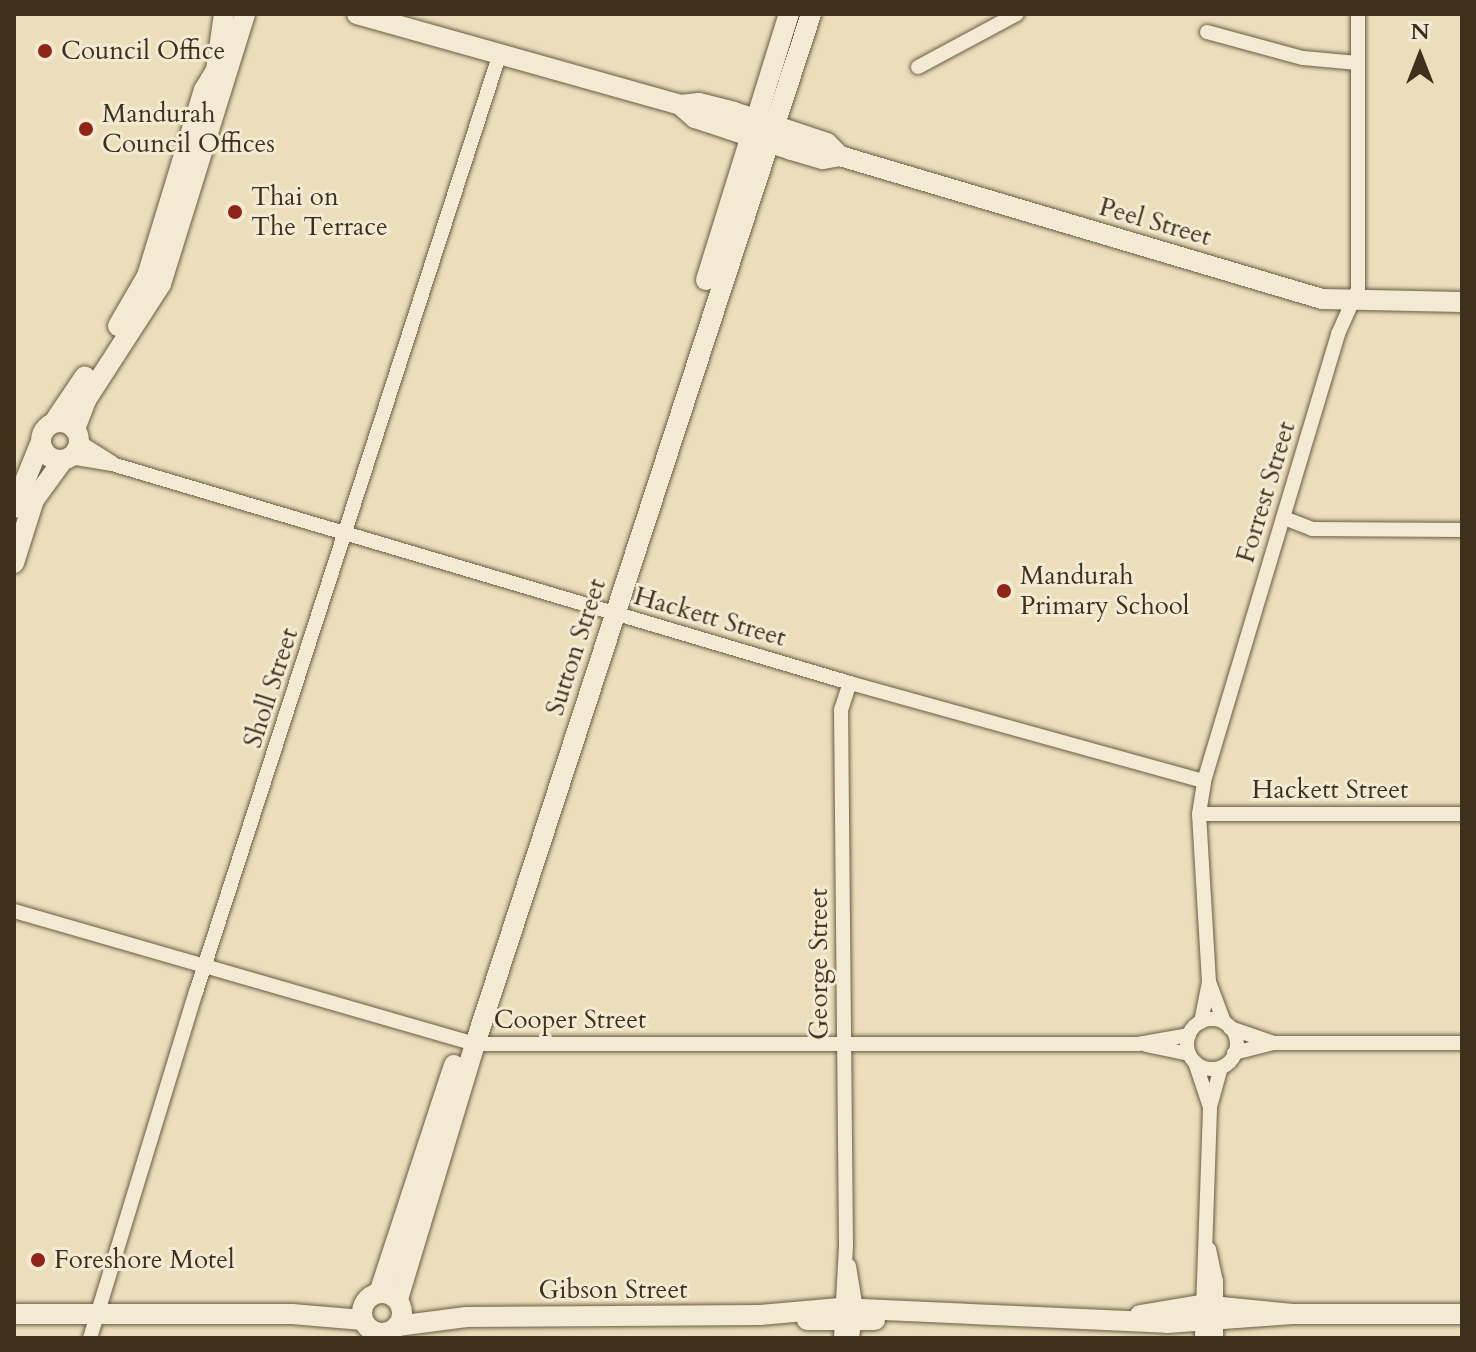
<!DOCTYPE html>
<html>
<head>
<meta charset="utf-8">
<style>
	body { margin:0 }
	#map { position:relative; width:1476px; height:1352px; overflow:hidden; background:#ecdebb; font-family:Cardo,serif }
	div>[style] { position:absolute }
	.roads { filter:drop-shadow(0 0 2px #6a5c44) drop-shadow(0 0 2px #6a5c44) }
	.street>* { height:14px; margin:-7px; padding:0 7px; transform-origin:7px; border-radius:7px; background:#f3ead3 }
	.street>.ring { margin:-7px; padding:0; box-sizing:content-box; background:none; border:14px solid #f3ead3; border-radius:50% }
	.secondary>* { height:20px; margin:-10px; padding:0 10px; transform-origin:10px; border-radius:10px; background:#f3ead3 }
	.secondary>.ring { margin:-10px; padding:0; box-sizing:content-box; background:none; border:20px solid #f3ead3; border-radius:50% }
	.dots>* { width:22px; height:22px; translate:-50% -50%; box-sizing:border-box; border:4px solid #f3ead3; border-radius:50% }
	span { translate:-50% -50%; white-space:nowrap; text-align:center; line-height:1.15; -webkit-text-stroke:6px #f3ead3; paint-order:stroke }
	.poi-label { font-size:26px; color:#3f301c }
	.left { translate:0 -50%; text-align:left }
	.street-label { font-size:26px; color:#3f301c }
	.frame { position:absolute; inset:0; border:16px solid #3f301c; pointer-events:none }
	.north { position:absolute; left:1380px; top:16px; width:80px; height:80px; -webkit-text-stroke:6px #f3ead3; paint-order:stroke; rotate:0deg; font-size:22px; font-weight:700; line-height:32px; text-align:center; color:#3f301c }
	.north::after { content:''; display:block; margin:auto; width:28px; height:36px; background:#3f301c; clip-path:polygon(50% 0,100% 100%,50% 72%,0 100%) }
</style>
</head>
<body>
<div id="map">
	<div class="roads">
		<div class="street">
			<i style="left:1207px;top:32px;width:99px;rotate:15.2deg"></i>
			<i style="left:1303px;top:58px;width:55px;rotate:5.2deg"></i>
			<i style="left:918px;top:67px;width:112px;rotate:-28.2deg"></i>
			<i style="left:79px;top:442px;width:39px;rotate:32deg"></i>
			<i style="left:70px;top:457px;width:43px;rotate:9.5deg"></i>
			<i style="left:112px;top:464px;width:770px;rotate:16.53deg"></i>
			<i style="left:850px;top:683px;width:367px;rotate:15.5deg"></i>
			<i style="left:1284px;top:518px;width:30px;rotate:21deg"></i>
			<i style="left:1312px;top:529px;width:150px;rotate:0.4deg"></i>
			<i style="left:1199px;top:814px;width:263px"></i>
			<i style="left:14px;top:911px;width:480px;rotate:16.1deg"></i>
			<i style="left:475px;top:1044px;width:663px"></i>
			<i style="left:1138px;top:1044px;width:52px;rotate:-10deg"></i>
			<i style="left:1209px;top:982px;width:43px;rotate:69.4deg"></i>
			<i class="ring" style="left:1187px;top:1019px;width:36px;height:36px"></i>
			<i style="left:1201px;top:1022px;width:41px;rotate:-78.7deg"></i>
			<i style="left:1209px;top:982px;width:168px;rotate:-93.4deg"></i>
			<i style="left:1199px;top:814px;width:33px;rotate:-81deg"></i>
			<i style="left:1204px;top:781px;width:467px;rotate:-73.3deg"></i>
			<i style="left:1338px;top:334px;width:49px;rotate:-66deg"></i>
			<i style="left:1358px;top:289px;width:275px;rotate:-90deg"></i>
			<i style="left:1230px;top:1028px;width:46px;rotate:18.8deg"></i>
			<i style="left:1146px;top:1045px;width:44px;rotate:11.8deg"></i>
			<i style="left:1234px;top:1053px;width:41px;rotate:-14deg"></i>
			<i style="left:1274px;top:1043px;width:188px"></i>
			<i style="left:1195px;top:1062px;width:47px;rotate:71.6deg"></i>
			<i style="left:1209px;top:1249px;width:33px;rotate:78deg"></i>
			<i style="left:1216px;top:1281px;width:57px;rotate:90deg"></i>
			<i style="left:849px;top:1266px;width:44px;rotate:80.8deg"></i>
			<i style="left:856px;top:1309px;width:29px;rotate:98deg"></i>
			<i style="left:90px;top:1338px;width:362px;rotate:-73deg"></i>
			<i style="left:196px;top:992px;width:987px;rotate:-72.06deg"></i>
			<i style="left:841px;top:1338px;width:92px;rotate:-86.9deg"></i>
			<i style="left:846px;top:1246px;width:536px;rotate:-90.53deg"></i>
			<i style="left:841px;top:710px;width:28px;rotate:-72deg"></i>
			<i style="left:1202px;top:1338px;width:231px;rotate:-88deg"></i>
			<i style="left:1210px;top:1107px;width:41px;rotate:-74.6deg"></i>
		</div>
		<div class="secondary">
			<i style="left:357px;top:14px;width:336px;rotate:15.7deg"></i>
			<i style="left:680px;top:105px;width:19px;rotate:-6deg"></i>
			<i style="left:699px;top:103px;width:36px;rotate:14deg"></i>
			<i style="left:734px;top:112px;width:98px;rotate:18.4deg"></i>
			<i style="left:827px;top:143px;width:18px;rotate:45deg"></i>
			<i style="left:680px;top:105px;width:20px;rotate:41deg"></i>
			<i style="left:695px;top:118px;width:101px;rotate:18.4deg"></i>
			<i style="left:791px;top:150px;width:33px;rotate:16deg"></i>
			<i style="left:823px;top:159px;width:17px;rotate:-10deg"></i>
			<i style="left:840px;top:156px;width:503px;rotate:16.52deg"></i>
			<i style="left:1322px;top:299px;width:140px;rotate:1.2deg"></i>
			<i style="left:706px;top:280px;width:279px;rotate:-72.7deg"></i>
			<i style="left:118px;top:326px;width:58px;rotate:-59.9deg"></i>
			<i style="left:147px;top:276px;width:195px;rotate:-73deg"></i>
			<i style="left:204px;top:90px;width:23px;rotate:-59deg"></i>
			<i style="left:216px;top:70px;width:57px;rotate:-81.9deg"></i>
			<i class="ring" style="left:41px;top:422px;width:18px;height:18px"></i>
			<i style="left:54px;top:422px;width:55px;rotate:-56deg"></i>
			<i style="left:75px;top:429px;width:31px;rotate:-69deg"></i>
			<i style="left:86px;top:400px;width:138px;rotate:-57.1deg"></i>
			<i style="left:161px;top:284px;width:283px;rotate:-72.7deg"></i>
			<i style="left:14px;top:508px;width:69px;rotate:-67.9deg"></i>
			<i style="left:14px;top:563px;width:66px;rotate:-72.4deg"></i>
			<i style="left:34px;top:500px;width:49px;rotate:-54.1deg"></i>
			<i class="ring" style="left:362px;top:1293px;width:20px;height:20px"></i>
			<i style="left:379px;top:1293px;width:240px;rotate:-71.8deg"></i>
			<i style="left:398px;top:1299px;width:266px;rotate:-73.2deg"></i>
			<i style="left:475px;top:1044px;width:1083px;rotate:-71.93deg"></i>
			<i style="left:14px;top:1314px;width:278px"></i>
			<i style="left:292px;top:1314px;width:71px;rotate:4.8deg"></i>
			<i style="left:1140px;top:1315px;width:62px;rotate:-9.3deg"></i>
			<i style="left:1201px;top:1305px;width:92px;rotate:5.6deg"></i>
			<i style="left:1293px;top:1314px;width:169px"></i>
			<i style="left:807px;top:1320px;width:68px"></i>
			<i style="left:397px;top:1326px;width:70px;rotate:-7.4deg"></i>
			<i style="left:466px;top:1317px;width:294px;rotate:-0.4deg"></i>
			<i style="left:760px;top:1315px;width:80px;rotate:-5deg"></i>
			<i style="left:840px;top:1308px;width:327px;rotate:2.6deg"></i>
			<i style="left:1167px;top:1323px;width:126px;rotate:-4.1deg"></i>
		</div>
	</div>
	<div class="dots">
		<i style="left:45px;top:51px;background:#8f2418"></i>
		<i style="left:86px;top:129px;background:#8f2418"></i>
		<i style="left:235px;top:212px;background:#8f2418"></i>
		<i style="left:1004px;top:591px;background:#8f2418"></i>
		<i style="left:38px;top:1260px;background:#8f2418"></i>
	</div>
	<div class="poi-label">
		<span class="left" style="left:61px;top:51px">Council Office</span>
		<span class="left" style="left:102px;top:129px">Mandurah<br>Council Offices</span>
		<span class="left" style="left:251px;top:212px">Thai on<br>The Terrace</span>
		<span class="left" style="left:1020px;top:591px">Mandurah<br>Primary School</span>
		<span class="left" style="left:54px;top:1260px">Foreshore Motel</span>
	</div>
	<div class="street-label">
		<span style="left:1155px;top:222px;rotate:16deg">Peel Street</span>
		<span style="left:1266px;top:492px;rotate:-73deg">Forrest Street</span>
		<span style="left:710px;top:617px;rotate:16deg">Hackett Street</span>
		<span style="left:576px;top:647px;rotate:-72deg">Sutton Street</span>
		<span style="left:271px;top:688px;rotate:-72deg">Sholl Street</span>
		<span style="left:1330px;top:790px">Hackett Street</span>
		<span style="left:819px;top:964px;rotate:-90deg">George Street</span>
		<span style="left:570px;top:1020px">Cooper Street</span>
		<span style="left:613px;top:1290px">Gibson Street</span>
	</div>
	<div class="frame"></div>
	<div class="north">N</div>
</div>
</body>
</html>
